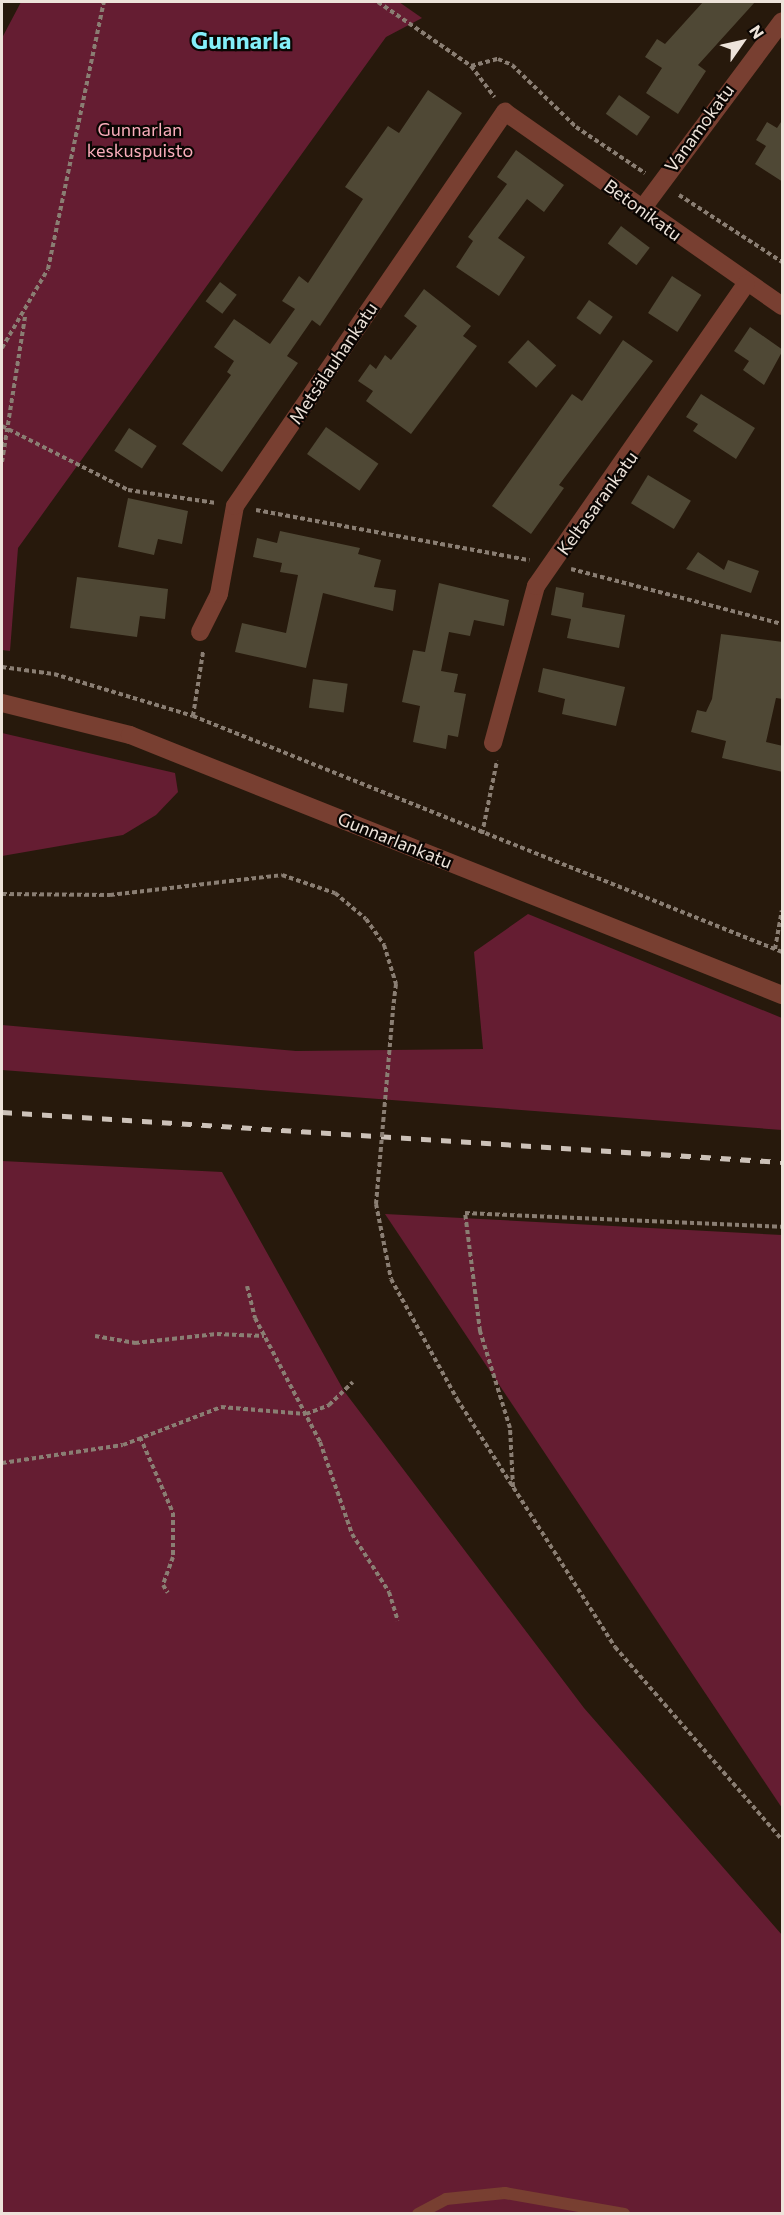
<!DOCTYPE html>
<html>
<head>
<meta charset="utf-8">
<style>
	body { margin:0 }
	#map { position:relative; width:784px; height:2215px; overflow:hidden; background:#27190c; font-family:Commissioner,sans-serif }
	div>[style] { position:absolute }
	.green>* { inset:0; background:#651d32 }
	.building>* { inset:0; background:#4f4835; transform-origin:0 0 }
	.path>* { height:4px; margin-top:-2px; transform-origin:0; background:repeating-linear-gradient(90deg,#8a7e73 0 4.5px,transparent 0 7.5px) }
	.service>* { height:12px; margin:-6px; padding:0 6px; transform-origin:6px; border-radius:6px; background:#783f31 }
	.minor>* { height:18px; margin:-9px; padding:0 9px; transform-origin:9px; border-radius:9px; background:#783f31 }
	.tertiary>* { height:18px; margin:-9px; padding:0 9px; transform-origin:9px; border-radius:9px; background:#783f31 }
	.rail>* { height:4.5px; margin-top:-2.25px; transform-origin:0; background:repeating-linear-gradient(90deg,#ccc1b8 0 10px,transparent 0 20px) }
	.path-bridge>* { height:4px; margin-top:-2px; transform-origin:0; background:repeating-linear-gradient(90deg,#8a7e73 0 4.5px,transparent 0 7.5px) }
	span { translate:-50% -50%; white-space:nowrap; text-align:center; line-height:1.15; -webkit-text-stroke:4.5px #0b0603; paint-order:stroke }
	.street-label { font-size:18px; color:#ede3da }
	.park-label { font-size:18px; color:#fbaebc }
	.district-label { font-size:24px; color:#84effa; font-weight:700 }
	.frame { position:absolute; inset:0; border:3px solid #ede3da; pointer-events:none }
	.north { position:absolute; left:712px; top:12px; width:60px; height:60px; -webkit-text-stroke:4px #0b0603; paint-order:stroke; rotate:56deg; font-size:16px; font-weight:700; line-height:24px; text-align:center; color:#ede3da }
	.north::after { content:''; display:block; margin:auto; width:21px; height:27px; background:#ede3da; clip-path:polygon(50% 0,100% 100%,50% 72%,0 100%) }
</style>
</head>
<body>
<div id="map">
	<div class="green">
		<i style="clip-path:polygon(21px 2px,399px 2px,422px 18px,386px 37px,18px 548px,10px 651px,2px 650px,2px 38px)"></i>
		<i style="clip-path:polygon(2px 733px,175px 773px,178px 792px,156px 815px,123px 835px,2px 856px)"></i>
		<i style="clip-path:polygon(528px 914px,782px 1018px,782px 1130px,2px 1070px,2px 1025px,296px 1051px,483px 1049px,474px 952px)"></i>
		<i style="clip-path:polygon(2px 1161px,222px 1172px,344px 1391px,584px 1708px,782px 1935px,782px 2213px,2px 2213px)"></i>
		<i style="clip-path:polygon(385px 1214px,782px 1235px,782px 1808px)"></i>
	</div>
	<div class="building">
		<i style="clip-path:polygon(703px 2px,755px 2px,698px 65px,706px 71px,678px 114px,646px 93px,662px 68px,645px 57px,657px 39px,665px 44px)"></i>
		<i style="clip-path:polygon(428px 90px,462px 113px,320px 326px,312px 320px,287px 356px,298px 363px,222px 472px,182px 444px,231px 375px,227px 372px,234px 361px,214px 347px,234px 319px,270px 344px,295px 309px,282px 301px,299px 276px,308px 283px,363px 199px,345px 187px,388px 126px,399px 133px)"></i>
		<i style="left:619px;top:95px;width:38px;height:23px;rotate:35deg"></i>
		<i style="clip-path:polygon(783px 119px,783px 182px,755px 164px,766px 146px,756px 140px,767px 122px,777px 128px)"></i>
		<i style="clip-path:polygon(516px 150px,564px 185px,544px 212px,527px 199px,498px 238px,525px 257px,499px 296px,456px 267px,473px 241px,468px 237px,507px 184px,497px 177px)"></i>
		<i style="left:621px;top:226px;width:36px;height:22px;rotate:37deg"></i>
		<i style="left:672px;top:276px;width:35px;height:44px;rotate:33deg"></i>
		<i style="left:220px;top:282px;width:21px;height:24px;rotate:37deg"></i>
		<i style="clip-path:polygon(424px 289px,471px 326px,463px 336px,477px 346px,411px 434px,366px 401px,373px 391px,358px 381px,370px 364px,376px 369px,385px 355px,391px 360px,417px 326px,404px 316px)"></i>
		<i style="left:589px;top:300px;width:29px;height:22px;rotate:35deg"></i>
		<i style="clip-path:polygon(750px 327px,783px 350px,764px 385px,743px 370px,749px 361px,734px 351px)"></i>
		<i style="left:528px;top:340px;width:38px;height:30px;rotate:42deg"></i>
		<i style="clip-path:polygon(623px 340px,653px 361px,559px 485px,564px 488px,531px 534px,492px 506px,572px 394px,582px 401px)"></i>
		<i style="clip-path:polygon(701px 394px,755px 428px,736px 459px,693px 431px,698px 424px,686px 417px)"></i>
		<i style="left:326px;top:427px;width:64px;height:33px;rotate:35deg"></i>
		<i style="left:129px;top:428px;width:33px;height:27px;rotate:33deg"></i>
		<i style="left:648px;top:475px;width:50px;height:33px;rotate:31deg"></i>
		<i style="clip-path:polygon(128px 498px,188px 511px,182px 544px,158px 539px,154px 555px,118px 547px)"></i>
		<i style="clip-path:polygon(280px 531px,360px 548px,358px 554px,381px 560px,374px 587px,396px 590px,393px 611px,323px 593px,306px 668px,235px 652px,242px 623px,286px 633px,298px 575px,280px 572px,282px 563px,253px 557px,257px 538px,277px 543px)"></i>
		<i style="clip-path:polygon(698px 552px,724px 570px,728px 560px,759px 571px,751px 593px,686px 569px)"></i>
		<i style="clip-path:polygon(77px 577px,168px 589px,165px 619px,140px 616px,137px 637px,70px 628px)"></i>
		<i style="clip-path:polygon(439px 583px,509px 600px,504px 626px,474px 620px,470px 636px,449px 632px,441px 671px,458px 674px,454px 692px,466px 694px,458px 737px,448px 735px,446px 749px,413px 742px,420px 706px,402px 702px,413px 650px,425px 652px)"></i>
		<i style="clip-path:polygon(556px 587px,584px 593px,582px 607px,625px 615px,619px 648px,567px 638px,571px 619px,551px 615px)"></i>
		<i style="clip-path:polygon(721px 634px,783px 642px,783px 699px,776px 698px,766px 742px,783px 746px,783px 772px,722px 758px,726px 741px,691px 732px,697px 710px,706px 712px,712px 699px)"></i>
		<i style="clip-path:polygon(543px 668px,625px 687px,616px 726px,562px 714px,565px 699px,538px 692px)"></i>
		<i style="left:313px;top:679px;width:35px;height:29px;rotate:8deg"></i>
	</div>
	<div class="path">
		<i style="left:378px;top:2px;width:113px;rotate:34.5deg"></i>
		<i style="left:471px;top:66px;width:39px;rotate:53deg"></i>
		<i style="left:471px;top:66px;width:28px;rotate:-15deg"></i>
		<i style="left:498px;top:59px;width:15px;rotate:23deg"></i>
		<i style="left:512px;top:65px;width:89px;rotate:44.1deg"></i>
		<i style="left:576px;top:127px;width:83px;rotate:33.7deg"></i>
		<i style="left:679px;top:195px;width:123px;rotate:33deg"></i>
		<i style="left:2px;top:348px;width:91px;rotate:-59.8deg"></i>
		<i style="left:48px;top:269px;width:273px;rotate:-78.2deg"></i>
		<i style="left:2px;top:426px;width:141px;rotate:26.9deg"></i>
		<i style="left:128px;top:490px;width:89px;rotate:8.4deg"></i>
		<i style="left:2px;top:462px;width:148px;rotate:-81deg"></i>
		<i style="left:256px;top:510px;width:278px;rotate:10.4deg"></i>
		<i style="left:571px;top:569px;width:218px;rotate:14.6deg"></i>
		<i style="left:2px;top:667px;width:52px;rotate:7.7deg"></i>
		<i style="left:54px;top:674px;width:145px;rotate:16.8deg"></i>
		<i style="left:193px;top:716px;width:635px;rotate:21.83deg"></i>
		<i style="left:193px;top:716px;width:65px;rotate:-81.1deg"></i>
		<i style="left:482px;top:834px;width:75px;rotate:-78.4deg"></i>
		<i style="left:2px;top:894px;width:108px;rotate:0.5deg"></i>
		<i style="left:110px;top:895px;width:173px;rotate:-6.6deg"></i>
		<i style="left:282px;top:875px;width:56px;rotate:18.8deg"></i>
		<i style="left:335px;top:893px;width:40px;rotate:40deg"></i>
		<i style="left:366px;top:919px;width:32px;rotate:55deg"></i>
		<i style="left:384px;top:945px;width:41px;rotate:72.9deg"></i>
		<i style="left:396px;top:984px;width:24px;rotate:97deg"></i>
		<i style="left:775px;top:949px;width:39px;rotate:-80deg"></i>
		<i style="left:376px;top:1204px;width:76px;rotate:78.7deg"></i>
		<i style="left:391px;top:1279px;width:137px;rotate:61.2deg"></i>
		<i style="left:457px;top:1399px;width:294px;rotate:57.5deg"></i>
		<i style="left:615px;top:1647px;width:255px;rotate:49.1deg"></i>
		<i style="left:247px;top:1286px;width:33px;rotate:76deg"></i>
		<i style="left:255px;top:1318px;width:140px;rotate:62.3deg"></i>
		<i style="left:320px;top:1442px;width:97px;rotate:70.8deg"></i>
		<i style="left:352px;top:1534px;width:69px;rotate:57.5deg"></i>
		<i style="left:389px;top:1592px;width:30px;rotate:73deg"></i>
		<i style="left:95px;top:1336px;width:41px;rotate:9.9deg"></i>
		<i style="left:135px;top:1343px;width:82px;rotate:-6.3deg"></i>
		<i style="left:217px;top:1334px;width:47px;rotate:2.4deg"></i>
		<i style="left:140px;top:1437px;width:83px;rotate:66.5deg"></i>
		<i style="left:173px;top:1513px;width:44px;rotate:90deg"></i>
		<i style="left:173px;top:1557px;width:30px;rotate:110deg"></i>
		<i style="left:163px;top:1585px;width:9px;rotate:58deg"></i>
		<i style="left:2px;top:1463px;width:122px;rotate:-8.5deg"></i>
		<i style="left:123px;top:1445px;width:105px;rotate:-21.2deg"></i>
		<i style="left:221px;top:1407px;width:85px;rotate:4.7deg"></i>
		<i style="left:306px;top:1414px;width:25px;rotate:-21deg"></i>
		<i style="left:329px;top:1405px;width:33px;rotate:-44deg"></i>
		<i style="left:513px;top:1487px;width:59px;rotate:-92.9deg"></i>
		<i style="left:510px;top:1428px;width:102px;rotate:-107.2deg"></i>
		<i style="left:480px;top:1331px;width:119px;rotate:-97.2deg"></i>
		<i style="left:465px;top:1213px;width:317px;rotate:2.5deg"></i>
	</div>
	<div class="service">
		<i style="left:418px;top:2214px;width:32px;rotate:-28deg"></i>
		<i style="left:446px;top:2199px;width:59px;rotate:-5.8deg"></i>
		<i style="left:505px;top:2193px;width:121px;rotate:10deg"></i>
	</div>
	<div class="minor">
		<i style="left:642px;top:209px;width:234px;rotate:-53.3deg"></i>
		<i style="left:200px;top:632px;width:42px;rotate:-63.4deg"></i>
		<i style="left:219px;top:594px;width:89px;rotate:-79.7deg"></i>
		<i style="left:235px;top:506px;width:478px;rotate:-55.6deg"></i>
		<i style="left:505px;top:112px;width:338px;rotate:35deg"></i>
		<i style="left:493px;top:743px;width:163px;rotate:-74.7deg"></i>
		<i style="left:536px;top:586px;width:368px;rotate:-55.2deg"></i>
	</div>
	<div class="tertiary">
		<i style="left:2px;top:703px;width:132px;rotate:14deg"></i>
		<i style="left:130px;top:735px;width:702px;rotate:21.74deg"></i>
	</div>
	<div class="rail">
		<i style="left:2px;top:1112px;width:782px;rotate:3.67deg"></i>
	</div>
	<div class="path-bridge">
		<i style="left:376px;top:1204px;width:197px;rotate:-85deg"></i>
	</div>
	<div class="street-label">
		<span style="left:699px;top:128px;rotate:-54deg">Vanamokatu</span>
		<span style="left:643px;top:210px;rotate:36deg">Betonikatu</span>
		<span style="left:333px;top:363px;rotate:-56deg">Metsälauhankatu</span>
		<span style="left:597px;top:503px;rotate:-54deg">Keltasarankatu</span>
		<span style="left:395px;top:840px;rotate:22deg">Gunnarlankatu</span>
	</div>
	<div class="park-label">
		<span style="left:140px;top:140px">Gunnarlan<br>keskuspuisto</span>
	</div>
	<div class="district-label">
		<span style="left:241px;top:40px">Gunnarla</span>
	</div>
	<div class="frame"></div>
	<div class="north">N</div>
</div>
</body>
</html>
